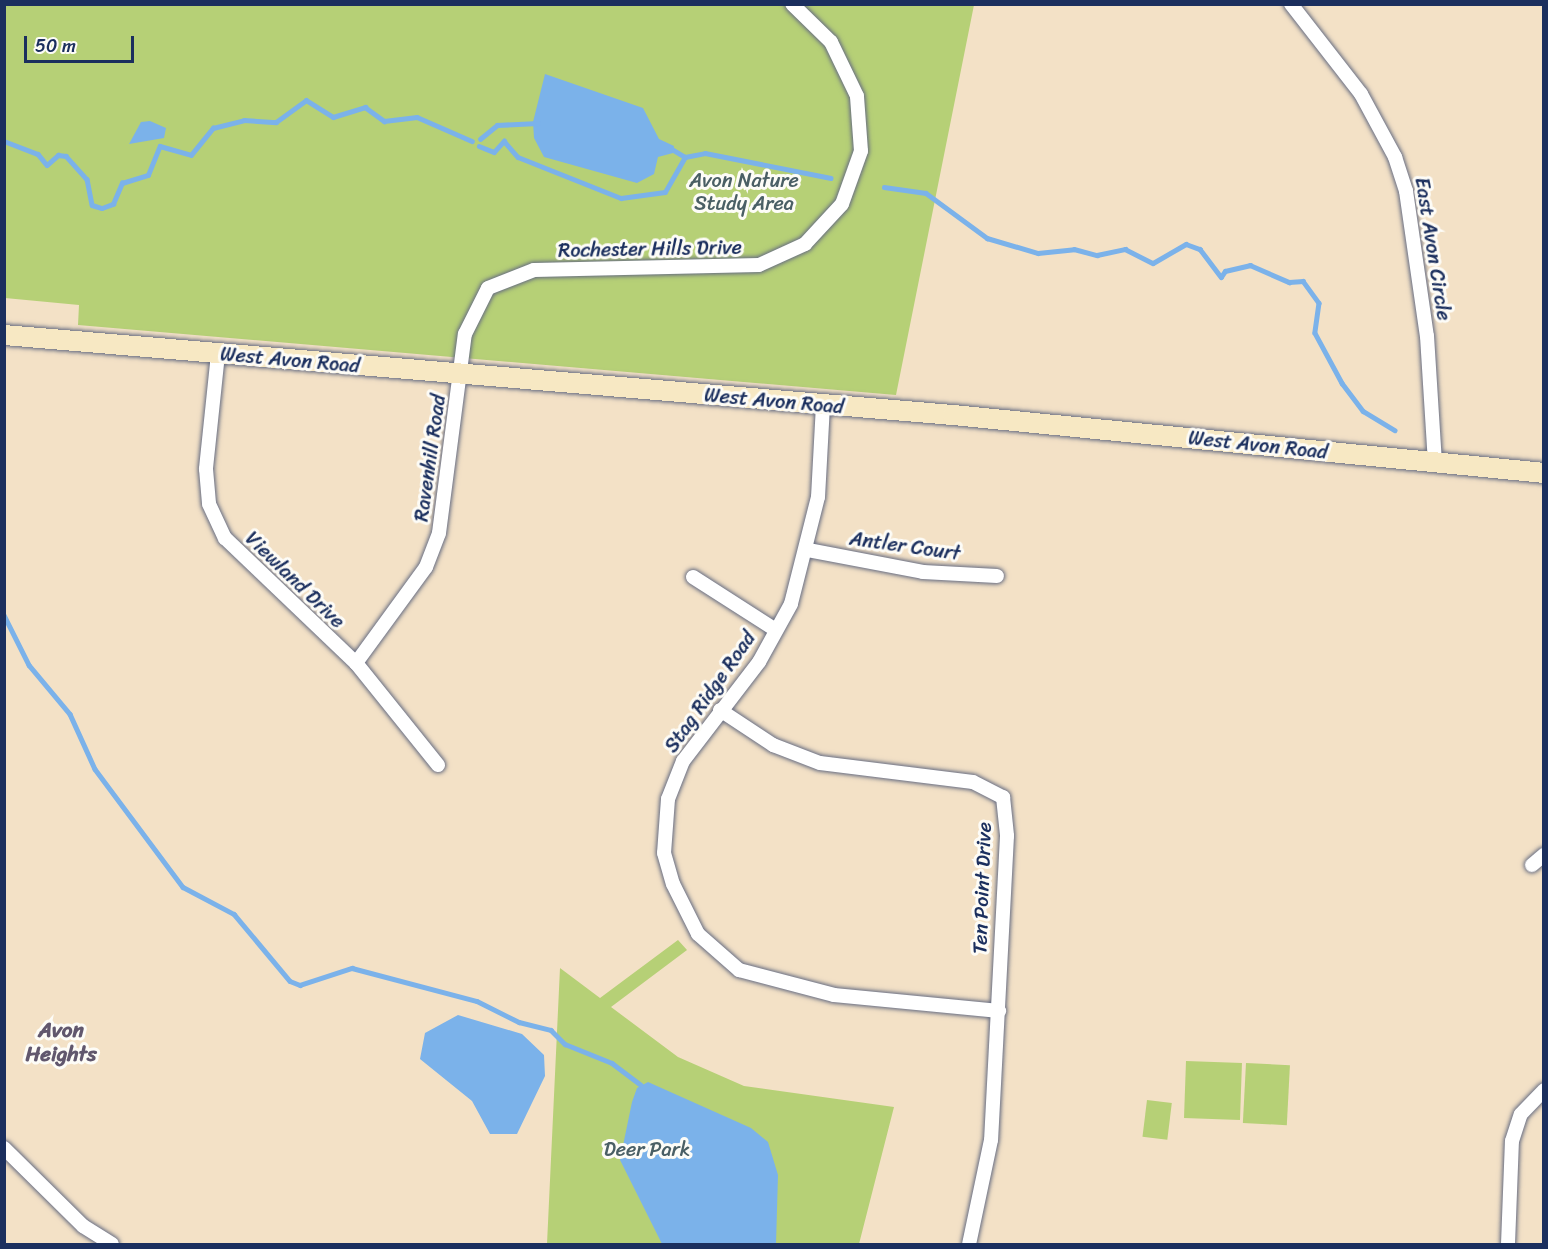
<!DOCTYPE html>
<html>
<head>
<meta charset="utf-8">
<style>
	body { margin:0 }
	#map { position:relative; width:1548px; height:1249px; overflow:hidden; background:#f3e1c6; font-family:Sriracha,sans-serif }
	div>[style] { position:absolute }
	.green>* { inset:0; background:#b6d076; transform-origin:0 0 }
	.water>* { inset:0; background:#7bb2ea }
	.stream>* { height:4.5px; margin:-2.25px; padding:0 2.25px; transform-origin:2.25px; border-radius:2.25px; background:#7bb2ea }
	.roads { filter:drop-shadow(0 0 2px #676d82) drop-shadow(0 0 2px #676d82) }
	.street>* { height:14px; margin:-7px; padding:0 7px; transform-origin:7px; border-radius:7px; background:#fff }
	.secondary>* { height:20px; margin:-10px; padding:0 10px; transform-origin:10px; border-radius:10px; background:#f7e8c3 }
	span { translate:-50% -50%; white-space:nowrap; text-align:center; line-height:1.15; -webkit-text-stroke:6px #fdfcf7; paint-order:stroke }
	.park-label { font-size:20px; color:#4a5f65 }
	.street-label { font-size:20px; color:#1b2f5e }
	.neighbourhood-label { font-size:21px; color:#61576d; font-weight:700 }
	.frame { position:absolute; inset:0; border:6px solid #1b2f5e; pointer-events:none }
	.scale { position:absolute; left:24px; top:36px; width:110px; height:27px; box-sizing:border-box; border:3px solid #1b2f5e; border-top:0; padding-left:8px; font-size:18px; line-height:21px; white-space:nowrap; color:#1b2f5e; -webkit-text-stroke:4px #fdfcf7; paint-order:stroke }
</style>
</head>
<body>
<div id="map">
	<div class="green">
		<i style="clip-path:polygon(4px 5px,974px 5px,896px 395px,78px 325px,79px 305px,5px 298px)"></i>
		<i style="clip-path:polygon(678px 940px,687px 950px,611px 1007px,678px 1057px,744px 1086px,894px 1107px,859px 1244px,547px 1244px,560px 968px,600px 998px)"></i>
		<i style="left:1186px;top:1061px;width:56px;height:57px;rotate:2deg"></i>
		<i style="left:1246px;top:1063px;width:44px;height:60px;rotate:3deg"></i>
		<i style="left:1147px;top:1100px;width:25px;height:37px;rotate:7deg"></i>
	</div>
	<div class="water">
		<i style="clip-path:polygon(545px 74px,643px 108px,659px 139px,674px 146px,673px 153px,658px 157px,654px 174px,637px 183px,544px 157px,534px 138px,533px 122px)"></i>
		<i style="clip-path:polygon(150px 121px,166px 128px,164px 138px,129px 144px,141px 122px)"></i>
		<i style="clip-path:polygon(458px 1015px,522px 1034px,544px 1055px,545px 1076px,517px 1134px,490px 1134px,472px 1101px,420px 1059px,425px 1033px)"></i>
		<i style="clip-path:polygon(648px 1082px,751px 1128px,768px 1142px,778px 1175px,776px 1244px,662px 1244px,620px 1160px,632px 1102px,637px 1088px)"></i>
	</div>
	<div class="stream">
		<i style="left:480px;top:139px;width:22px;rotate:-39deg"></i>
		<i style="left:497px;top:125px;width:41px;rotate:-2.8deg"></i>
		<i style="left:4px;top:141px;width:36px;rotate:21deg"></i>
		<i style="left:38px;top:154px;width:14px;rotate:51deg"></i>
		<i style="left:47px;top:165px;width:15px;rotate:-42deg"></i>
		<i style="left:58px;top:155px;width:8px;rotate:7deg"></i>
		<i style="left:66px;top:156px;width:31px;rotate:48deg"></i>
		<i style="left:87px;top:179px;width:26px;rotate:79deg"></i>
		<i style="left:92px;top:205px;width:10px;rotate:17deg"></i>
		<i style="left:102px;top:208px;width:12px;rotate:-20deg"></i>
		<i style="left:113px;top:204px;width:23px;rotate:-67deg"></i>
		<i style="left:122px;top:183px;width:27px;rotate:-17deg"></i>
		<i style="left:148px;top:175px;width:31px;rotate:-68deg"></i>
		<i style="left:160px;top:146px;width:32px;rotate:16deg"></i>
		<i style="left:191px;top:155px;width:35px;rotate:-51deg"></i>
		<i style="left:213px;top:128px;width:32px;rotate:-14deg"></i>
		<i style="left:244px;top:120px;width:32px;rotate:4deg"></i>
		<i style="left:276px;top:122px;width:37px;rotate:-36deg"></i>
		<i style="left:306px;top:100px;width:32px;rotate:32deg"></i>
		<i style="left:333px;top:117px;width:34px;rotate:-17deg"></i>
		<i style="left:365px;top:107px;width:24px;rotate:36deg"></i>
		<i style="left:384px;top:121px;width:33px;rotate:-7deg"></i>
		<i style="left:417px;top:117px;width:60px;rotate:23.6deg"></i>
		<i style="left:479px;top:146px;width:16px;rotate:22deg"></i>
		<i style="left:494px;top:152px;width:15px;rotate:-48deg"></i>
		<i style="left:504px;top:141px;width:21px;rotate:49deg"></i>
		<i style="left:518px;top:157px;width:111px;rotate:21.7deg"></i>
		<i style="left:621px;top:198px;width:44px;rotate:-7.8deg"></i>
		<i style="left:665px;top:192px;width:40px;rotate:-60.3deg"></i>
		<i style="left:685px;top:157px;width:20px;rotate:-11deg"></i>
		<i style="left:705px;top:153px;width:128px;rotate:11.2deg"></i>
		<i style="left:670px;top:148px;width:17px;rotate:31deg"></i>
		<i style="left:884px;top:187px;width:42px;rotate:8.1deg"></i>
		<i style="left:926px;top:193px;width:76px;rotate:36.4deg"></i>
		<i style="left:987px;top:238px;width:53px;rotate:16.4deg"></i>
		<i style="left:1038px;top:253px;width:36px;rotate:-6deg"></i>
		<i style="left:1074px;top:249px;width:24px;rotate:15deg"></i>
		<i style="left:1097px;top:255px;width:29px;rotate:-12deg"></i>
		<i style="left:1125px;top:249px;width:31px;rotate:27deg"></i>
		<i style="left:1153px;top:263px;width:38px;rotate:-30deg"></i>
		<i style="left:1186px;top:244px;width:15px;rotate:20deg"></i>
		<i style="left:1200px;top:249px;width:35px;rotate:53deg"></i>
		<i style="left:1221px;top:277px;width:7px;rotate:-56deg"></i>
		<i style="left:1225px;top:271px;width:26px;rotate:-13deg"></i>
		<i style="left:1250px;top:265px;width:43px;rotate:23.6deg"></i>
		<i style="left:1289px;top:282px;width:14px;rotate:-4deg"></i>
		<i style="left:1303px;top:281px;width:27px;rotate:54deg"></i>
		<i style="left:1319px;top:303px;width:30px;rotate:98deg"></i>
		<i style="left:1315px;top:333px;width:57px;rotate:61.6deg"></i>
		<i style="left:1342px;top:383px;width:35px;rotate:53deg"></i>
		<i style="left:1363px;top:411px;width:37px;rotate:31deg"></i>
		<i style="left:4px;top:615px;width:56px;rotate:63.4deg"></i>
		<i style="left:29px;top:665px;width:64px;rotate:50.1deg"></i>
		<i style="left:70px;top:714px;width:60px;rotate:65.6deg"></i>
		<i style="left:95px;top:769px;width:147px;rotate:53.3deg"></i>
		<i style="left:183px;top:887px;width:58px;rotate:27.9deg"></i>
		<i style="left:234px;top:914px;width:87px;rotate:50.1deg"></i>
		<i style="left:290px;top:981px;width:11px;rotate:22deg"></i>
		<i style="left:300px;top:985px;width:55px;rotate:-18.1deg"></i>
		<i style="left:352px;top:968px;width:129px;rotate:14.8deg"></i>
		<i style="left:477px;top:1001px;width:47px;rotate:26.6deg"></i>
		<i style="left:519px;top:1022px;width:33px;rotate:14deg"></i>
		<i style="left:551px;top:1030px;width:20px;rotate:45deg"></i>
		<i style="left:565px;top:1044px;width:51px;rotate:22deg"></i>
		<i style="left:612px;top:1063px;width:36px;rotate:37deg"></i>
	</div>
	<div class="roads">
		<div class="street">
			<i style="left:1291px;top:4px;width:114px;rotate:52.1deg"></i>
			<i style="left:1361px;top:94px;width:72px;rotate:61.6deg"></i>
			<i style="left:1395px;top:157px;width:36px;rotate:72deg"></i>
			<i style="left:1406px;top:191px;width:147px;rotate:81.8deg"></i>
			<i style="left:1427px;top:336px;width:126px;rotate:86.4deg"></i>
			<i style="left:218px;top:354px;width:116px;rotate:96deg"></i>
			<i style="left:206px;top:469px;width:35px;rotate:85deg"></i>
			<i style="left:209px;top:504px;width:38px;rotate:65deg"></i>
			<i style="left:225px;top:538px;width:181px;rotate:43.7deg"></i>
			<i style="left:356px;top:663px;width:131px;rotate:51.2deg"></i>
			<i style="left:823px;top:405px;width:92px;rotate:93.1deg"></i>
			<i style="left:818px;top:497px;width:110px;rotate:104.2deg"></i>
			<i style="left:791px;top:604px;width:66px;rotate:118.9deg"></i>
			<i style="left:759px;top:662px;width:125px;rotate:127.5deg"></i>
			<i style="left:683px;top:761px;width:41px;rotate:111.5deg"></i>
			<i style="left:668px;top:799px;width:54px;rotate:94.2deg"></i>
			<i style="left:664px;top:853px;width:32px;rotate:74deg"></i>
			<i style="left:673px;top:884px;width:56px;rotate:63.4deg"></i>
			<i style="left:698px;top:934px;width:55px;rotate:41.3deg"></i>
			<i style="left:739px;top:970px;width:98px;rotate:14.7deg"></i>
			<i style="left:834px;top:995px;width:166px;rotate:5.5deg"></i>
			<i style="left:808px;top:550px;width:117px;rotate:10.8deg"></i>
			<i style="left:923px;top:572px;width:74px;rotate:3.1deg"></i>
			<i style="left:693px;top:577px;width:98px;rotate:32.6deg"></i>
			<i style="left:356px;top:663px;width:119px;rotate:-53.9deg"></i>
			<i style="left:426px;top:567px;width:36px;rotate:-69deg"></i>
			<i style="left:439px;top:533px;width:201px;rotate:-82.6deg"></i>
			<i style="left:465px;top:334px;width:51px;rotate:-63.4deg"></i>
			<i style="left:488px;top:288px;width:49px;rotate:-21.4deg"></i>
			<i style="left:534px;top:270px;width:225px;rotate:-1.3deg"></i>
			<i style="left:759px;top:265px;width:51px;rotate:-24.5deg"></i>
			<i style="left:805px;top:244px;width:54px;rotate:-47.2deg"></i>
			<i style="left:842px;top:204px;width:56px;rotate:-70.3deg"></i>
			<i style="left:861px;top:151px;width:55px;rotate:-94.2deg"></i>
			<i style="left:857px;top:96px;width:60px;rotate:-115.7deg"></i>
			<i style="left:831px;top:42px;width:54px;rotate:-135.7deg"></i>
			<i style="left:720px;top:710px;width:64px;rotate:33.4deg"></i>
			<i style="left:773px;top:745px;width:50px;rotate:21deg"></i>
			<i style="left:820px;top:763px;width:154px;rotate:7.1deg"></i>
			<i style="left:973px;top:782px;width:34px;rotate:27deg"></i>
			<i style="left:1003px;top:797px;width:39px;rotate:84deg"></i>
			<i style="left:1007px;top:836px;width:304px;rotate:93deg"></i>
			<i style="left:991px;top:1140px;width:106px;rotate:101.9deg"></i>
			<i style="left:1532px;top:865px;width:16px;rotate:-40deg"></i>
			<i style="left:4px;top:1148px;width:111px;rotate:44.6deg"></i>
			<i style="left:83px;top:1226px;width:34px;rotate:32deg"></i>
			<i style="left:1508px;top:1244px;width:103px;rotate:-87.8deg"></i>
			<i style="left:1512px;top:1141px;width:28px;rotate:-72deg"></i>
			<i style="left:1521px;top:1114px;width:33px;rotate:-46deg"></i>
		</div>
		<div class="secondary">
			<i style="left:4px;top:335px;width:952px;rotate:4.82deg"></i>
			<i style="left:953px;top:415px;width:594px;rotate:5.6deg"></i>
		</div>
	</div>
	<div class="park-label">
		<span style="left:744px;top:192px">Avon Nature<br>Study Area</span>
		<span style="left:647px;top:1149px">Deer Park</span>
	</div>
	<div class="street-label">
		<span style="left:650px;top:249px;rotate:-1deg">Rochester Hills Drive</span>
		<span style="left:1433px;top:249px;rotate:81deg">East Avon Circle</span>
		<span style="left:290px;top:360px;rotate:5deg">West Avon Road</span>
		<span style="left:774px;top:401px;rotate:5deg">West Avon Road</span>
		<span style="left:1258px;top:445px;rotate:6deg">West Avon Road</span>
		<span style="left:430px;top:458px;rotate:-82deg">Ravenhill Road</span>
		<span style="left:905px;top:546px;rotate:8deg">Antler Court</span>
		<span style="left:295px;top:580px;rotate:44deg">Viewland Drive</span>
		<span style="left:710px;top:692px;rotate:-55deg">Stag Ridge Road</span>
		<span style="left:982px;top:888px;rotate:-88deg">Ten Point Drive</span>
	</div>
	<div class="neighbourhood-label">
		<span style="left:61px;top:1042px">Avon<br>Heights</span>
	</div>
	<div class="frame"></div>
	<div class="scale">50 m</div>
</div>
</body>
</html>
